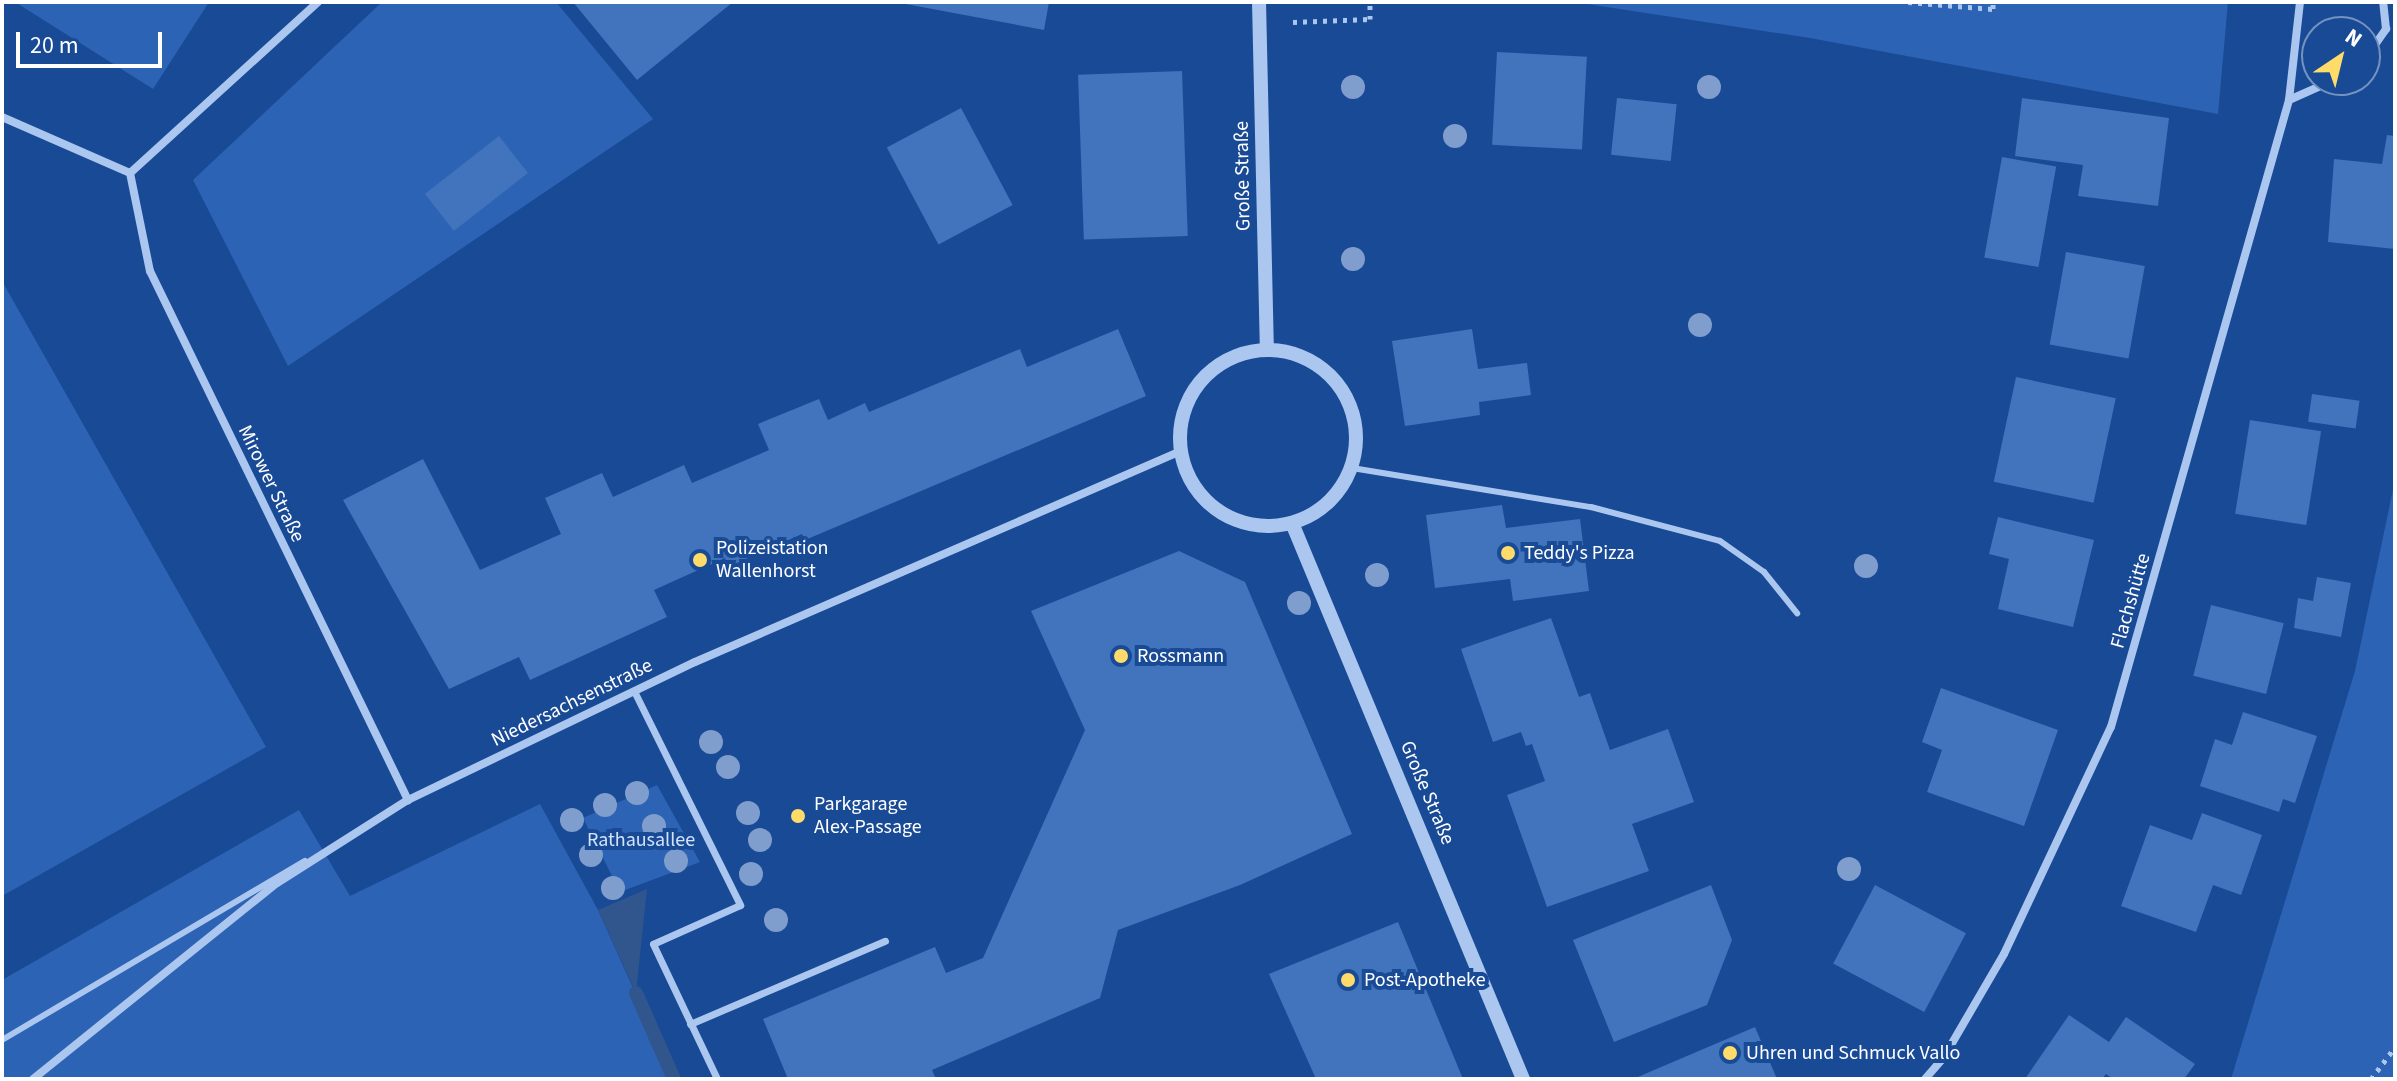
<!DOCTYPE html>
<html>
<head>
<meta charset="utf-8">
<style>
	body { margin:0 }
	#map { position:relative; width:2397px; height:1081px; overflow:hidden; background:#194a96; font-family:"Source Sans 3",sans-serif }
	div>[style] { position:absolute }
	.green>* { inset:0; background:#2c63b4 }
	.water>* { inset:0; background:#31558d }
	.stream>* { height:14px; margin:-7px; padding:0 7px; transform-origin:7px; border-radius:7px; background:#31558d }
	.building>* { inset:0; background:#4273bd; transform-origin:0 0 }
	.path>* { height:5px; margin-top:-2.5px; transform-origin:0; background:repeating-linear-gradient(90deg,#abc7f0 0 4px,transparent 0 10px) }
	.service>* { height:6px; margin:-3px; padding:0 3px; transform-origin:3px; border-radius:3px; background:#abc7f0 }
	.pedestrian>* { height:7px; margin:-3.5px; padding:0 3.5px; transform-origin:3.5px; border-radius:3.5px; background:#abc7f0 }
	.minor>* { height:8px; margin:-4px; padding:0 4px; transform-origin:4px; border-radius:4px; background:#abc7f0 }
	.tertiary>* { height:14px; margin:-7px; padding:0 7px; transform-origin:7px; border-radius:7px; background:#abc7f0 }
	.tertiary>.ring { margin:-7px; padding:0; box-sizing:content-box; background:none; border:14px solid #abc7f0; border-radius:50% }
	.trees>* { width:24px; height:24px; margin:-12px; border-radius:50%; background:#7f9ece }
	.dots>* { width:22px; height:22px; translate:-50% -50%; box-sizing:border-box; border:4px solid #194a96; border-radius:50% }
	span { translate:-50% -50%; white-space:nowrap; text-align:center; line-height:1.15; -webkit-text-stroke:8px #194a96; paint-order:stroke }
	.street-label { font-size:20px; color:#fff }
	.poi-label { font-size:20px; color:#fff }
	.left { translate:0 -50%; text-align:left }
	.park-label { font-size:20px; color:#d2e3fb }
	.frame { position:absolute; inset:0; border:4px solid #fff; pointer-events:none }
	.north { position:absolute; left:2301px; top:16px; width:80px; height:80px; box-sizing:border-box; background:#194a96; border:2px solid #7592c0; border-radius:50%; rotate:35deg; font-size:22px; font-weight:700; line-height:32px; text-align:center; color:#fff }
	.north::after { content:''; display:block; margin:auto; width:28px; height:36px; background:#ffdb6a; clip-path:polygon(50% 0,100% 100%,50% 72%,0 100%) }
	.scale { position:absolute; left:16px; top:32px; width:146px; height:36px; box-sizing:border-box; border:4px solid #fff; border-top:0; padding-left:10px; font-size:24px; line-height:28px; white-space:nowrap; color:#fff; -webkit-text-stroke:6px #194a96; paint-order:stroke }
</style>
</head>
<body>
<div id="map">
	<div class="green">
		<i style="clip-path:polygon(15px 2px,209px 2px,153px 89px)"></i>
		<i style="clip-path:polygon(382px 2px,556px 2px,653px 119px,288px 366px,193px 180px)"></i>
		<i style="clip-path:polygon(1574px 2px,2228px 2px,2218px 114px,1810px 38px)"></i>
		<i style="clip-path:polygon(2px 281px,266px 747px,2px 896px)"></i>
		<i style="clip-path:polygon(2395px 480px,2395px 1079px,2231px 1079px,2355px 671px)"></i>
		<i style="clip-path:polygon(657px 785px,700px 862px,620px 892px,583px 818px)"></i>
		<i style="clip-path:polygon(540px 804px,598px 910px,674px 1079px,2px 1079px,2px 980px,299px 810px,350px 896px)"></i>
	</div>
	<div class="water">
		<i style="clip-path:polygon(647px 889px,636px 993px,598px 910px)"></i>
	</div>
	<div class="stream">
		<i style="left:636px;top:993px;width:94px;rotate:66.2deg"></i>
	</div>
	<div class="building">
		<i style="clip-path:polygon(573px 2px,733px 2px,637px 80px)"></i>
		<i style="clip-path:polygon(895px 2px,1049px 2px,1044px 30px)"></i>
		<i style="left:1497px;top:52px;width:90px;height:93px;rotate:3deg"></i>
		<i style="left:1182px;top:71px;width:165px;height:104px;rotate:88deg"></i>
		<i style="left:1617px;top:98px;width:60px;height:57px;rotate:6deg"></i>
		<i style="clip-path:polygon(2022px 98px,2169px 118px,2158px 206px,2078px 196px,2083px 165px,2015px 156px)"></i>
		<i style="left:961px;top:108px;width:110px;height:84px;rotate:62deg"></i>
		<i style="clip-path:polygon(2387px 135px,2395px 136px,2395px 249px,2328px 242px,2334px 159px,2382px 164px)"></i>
		<i style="left:499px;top:136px;width:47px;height:94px;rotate:52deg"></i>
		<i style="left:2002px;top:157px;width:55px;height:102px;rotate:10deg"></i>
		<i style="left:2066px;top:252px;width:80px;height:94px;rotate:10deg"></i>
		<i style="clip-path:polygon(1118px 329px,1146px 396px,805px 540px,802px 534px,728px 567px,725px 558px,654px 590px,667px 617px,530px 680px,519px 657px,449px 689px,343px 500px,423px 459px,480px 570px,561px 534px,545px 498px,602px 473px,613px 497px,684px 465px,692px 483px,769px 450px,758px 424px,819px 399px,828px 420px,865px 403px,869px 412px,1020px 349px,1027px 367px)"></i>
		<i style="clip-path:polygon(1472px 329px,1478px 369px,1527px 363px,1531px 395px,1479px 402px,1480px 415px,1405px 426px,1392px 341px)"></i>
		<i style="left:2016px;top:377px;width:102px;height:107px;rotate:12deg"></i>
		<i style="left:2312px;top:394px;width:48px;height:28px;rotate:8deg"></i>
		<i style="left:2250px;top:420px;width:72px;height:95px;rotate:9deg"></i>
		<i style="clip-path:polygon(1502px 505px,1506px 528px,1580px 519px,1589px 591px,1513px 601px,1510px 579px,1435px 588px,1426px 515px)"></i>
		<i style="clip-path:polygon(1998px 517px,2094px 540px,2073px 627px,1998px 609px,2009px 559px,1989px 554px)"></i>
		<i style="clip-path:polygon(1179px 551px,1245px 582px,1352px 834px,1240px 885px,1118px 930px,1100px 998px,932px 1070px,936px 1079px,788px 1079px,763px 1019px,935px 947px,946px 973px,983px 958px,1085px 730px,1031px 611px)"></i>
		<i style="clip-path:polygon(2317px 577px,2351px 583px,2341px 637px,2294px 628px,2298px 598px,2313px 601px)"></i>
		<i style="left:2211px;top:605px;width:75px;height:73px;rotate:14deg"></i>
		<i style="clip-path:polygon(1551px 618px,1579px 697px,1590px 693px,1610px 750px,1668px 729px,1694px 802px,1632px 824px,1649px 871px,1547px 907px,1507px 795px,1545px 781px,1532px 744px,1526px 746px,1521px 732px,1493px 742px,1461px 649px)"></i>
		<i style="clip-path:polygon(1941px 688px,2058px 730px,2024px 826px,1927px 792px,1942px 750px,1922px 742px)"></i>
		<i style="clip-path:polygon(2243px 712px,2317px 736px,2295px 803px,2283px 799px,2279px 812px,2200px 786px,2215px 739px,2232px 745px)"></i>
		<i style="clip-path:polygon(2202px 813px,2262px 835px,2241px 895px,2213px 885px,2196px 932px,2121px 906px,2150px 825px,2192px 840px)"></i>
		<i style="clip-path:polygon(1711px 885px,1732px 940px,1707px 1005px,1614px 1042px,1573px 940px)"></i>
		<i style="left:1875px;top:885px;width:103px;height:89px;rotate:28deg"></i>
		<i style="clip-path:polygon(1398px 922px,1463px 1079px,1316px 1079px,1269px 974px)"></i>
		<i style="clip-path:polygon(2069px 1015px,2109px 1042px,2126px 1017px,2195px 1064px,2184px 1079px,2113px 1079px,2106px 1074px,2102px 1079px,2025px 1079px)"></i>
		<i style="clip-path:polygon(1755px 1027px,1777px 1079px,1633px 1079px)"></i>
	</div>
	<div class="path">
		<i style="left:1908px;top:2px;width:85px;rotate:4.7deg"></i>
		<i style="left:1993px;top:9px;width:7px;rotate:-90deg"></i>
		<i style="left:1293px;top:22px;width:77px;rotate:-2.2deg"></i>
		<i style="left:1370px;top:19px;width:17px;rotate:-90deg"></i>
		<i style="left:2371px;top:1079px;width:40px;rotate:-53deg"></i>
	</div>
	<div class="service">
		<i style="left:1352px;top:468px;width:242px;rotate:9.3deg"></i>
		<i style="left:1591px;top:507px;width:133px;rotate:14.8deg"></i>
		<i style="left:1720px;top:541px;width:54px;rotate:35.2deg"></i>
		<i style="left:1764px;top:572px;width:53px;rotate:51.2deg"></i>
		<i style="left:2px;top:1040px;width:352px;rotate:-30.6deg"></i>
	</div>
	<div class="pedestrian">
		<i style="left:634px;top:691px;width:239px;rotate:63.6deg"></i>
		<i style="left:740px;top:905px;width:95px;rotate:155.9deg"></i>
		<i style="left:653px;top:944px;width:149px;rotate:64.6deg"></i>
		<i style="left:690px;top:1024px;width:212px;rotate:-23.1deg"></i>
	</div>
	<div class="minor">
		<i style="left:318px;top:2px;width:254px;rotate:137.7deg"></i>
		<i style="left:130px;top:173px;width:100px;rotate:78.5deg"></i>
		<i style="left:150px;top:271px;width:589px;rotate:64deg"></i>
		<i style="left:2365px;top:59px;width:37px;rotate:-55deg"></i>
		<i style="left:2386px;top:29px;width:27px;rotate:-96deg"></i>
		<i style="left:2289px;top:100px;width:49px;rotate:-24deg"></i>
		<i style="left:2px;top:117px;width:140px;rotate:23.6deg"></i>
		<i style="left:33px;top:1079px;width:313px;rotate:-38.8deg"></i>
		<i style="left:277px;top:883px;width:155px;rotate:-32.4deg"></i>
		<i style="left:408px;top:800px;width:318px;rotate:-25.7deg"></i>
		<i style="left:695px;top:662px;width:530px;rotate:-23.47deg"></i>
		<i style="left:1925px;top:1079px;width:29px;rotate:-49deg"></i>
		<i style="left:1944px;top:1057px;width:119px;rotate:-59.8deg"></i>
		<i style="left:2004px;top:954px;width:251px;rotate:-64.8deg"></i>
		<i style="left:2111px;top:727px;width:652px;rotate:-74.15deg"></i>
		<i style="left:2289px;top:100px;width:99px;rotate:-83.6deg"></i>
	</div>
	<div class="tertiary">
		<i style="left:1259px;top:2px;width:348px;rotate:88.7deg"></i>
		<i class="ring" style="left:1180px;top:350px;width:162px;height:162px"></i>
		<i style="left:1292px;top:523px;width:602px;rotate:67.44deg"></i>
	</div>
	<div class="trees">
		<i style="left:1353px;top:87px"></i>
		<i style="left:1709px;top:87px"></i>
		<i style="left:1455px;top:136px"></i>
		<i style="left:1353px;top:259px"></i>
		<i style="left:1700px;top:325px"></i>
		<i style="left:1866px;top:566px"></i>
		<i style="left:1377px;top:575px"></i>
		<i style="left:1299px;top:603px"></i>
		<i style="left:711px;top:742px"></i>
		<i style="left:728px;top:767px"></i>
		<i style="left:637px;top:793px"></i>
		<i style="left:605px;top:805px"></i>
		<i style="left:748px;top:813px"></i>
		<i style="left:572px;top:820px"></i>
		<i style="left:654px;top:826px"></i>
		<i style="left:760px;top:840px"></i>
		<i style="left:591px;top:855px"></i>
		<i style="left:676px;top:861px"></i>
		<i style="left:1849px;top:869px"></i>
		<i style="left:751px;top:874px"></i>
		<i style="left:613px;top:888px"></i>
		<i style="left:776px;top:920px"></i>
	</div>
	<div class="dots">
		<i style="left:1508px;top:553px;background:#ffdb6a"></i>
		<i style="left:700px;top:560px;background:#ffdb6a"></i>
		<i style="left:1121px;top:656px;background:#ffdb6a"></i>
		<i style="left:798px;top:816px;background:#ffdb6a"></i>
		<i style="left:1348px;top:980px;background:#ffdb6a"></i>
		<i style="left:1730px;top:1053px;background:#ffdb6a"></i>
	</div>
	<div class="street-label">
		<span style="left:1243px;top:176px;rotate:-91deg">Große Straße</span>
		<span style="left:271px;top:484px;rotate:64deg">Mirower Straße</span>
		<span style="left:2131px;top:601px;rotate:-74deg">Flachshütte</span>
		<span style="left:572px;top:703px;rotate:-26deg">Niedersachsenstraße</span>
		<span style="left:1427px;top:793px;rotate:67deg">Große Straße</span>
	</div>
	<div class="poi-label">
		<span class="left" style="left:716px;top:560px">Polizeistation<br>Wallenhorst</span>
		<span class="left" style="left:1524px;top:553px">Teddy's Pizza</span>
		<span class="left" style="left:1137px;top:656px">Rossmann</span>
		<span class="left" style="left:814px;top:816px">Parkgarage<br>Alex-Passage</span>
		<span class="left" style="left:1364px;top:980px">Post-Apotheke</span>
		<span class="left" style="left:1746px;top:1053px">Uhren und Schmuck Vallo</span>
	</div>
	<div class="park-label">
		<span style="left:641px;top:840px">Rathausallee</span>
	</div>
	<div class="frame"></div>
	<div class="north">N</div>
	<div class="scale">20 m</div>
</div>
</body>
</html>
